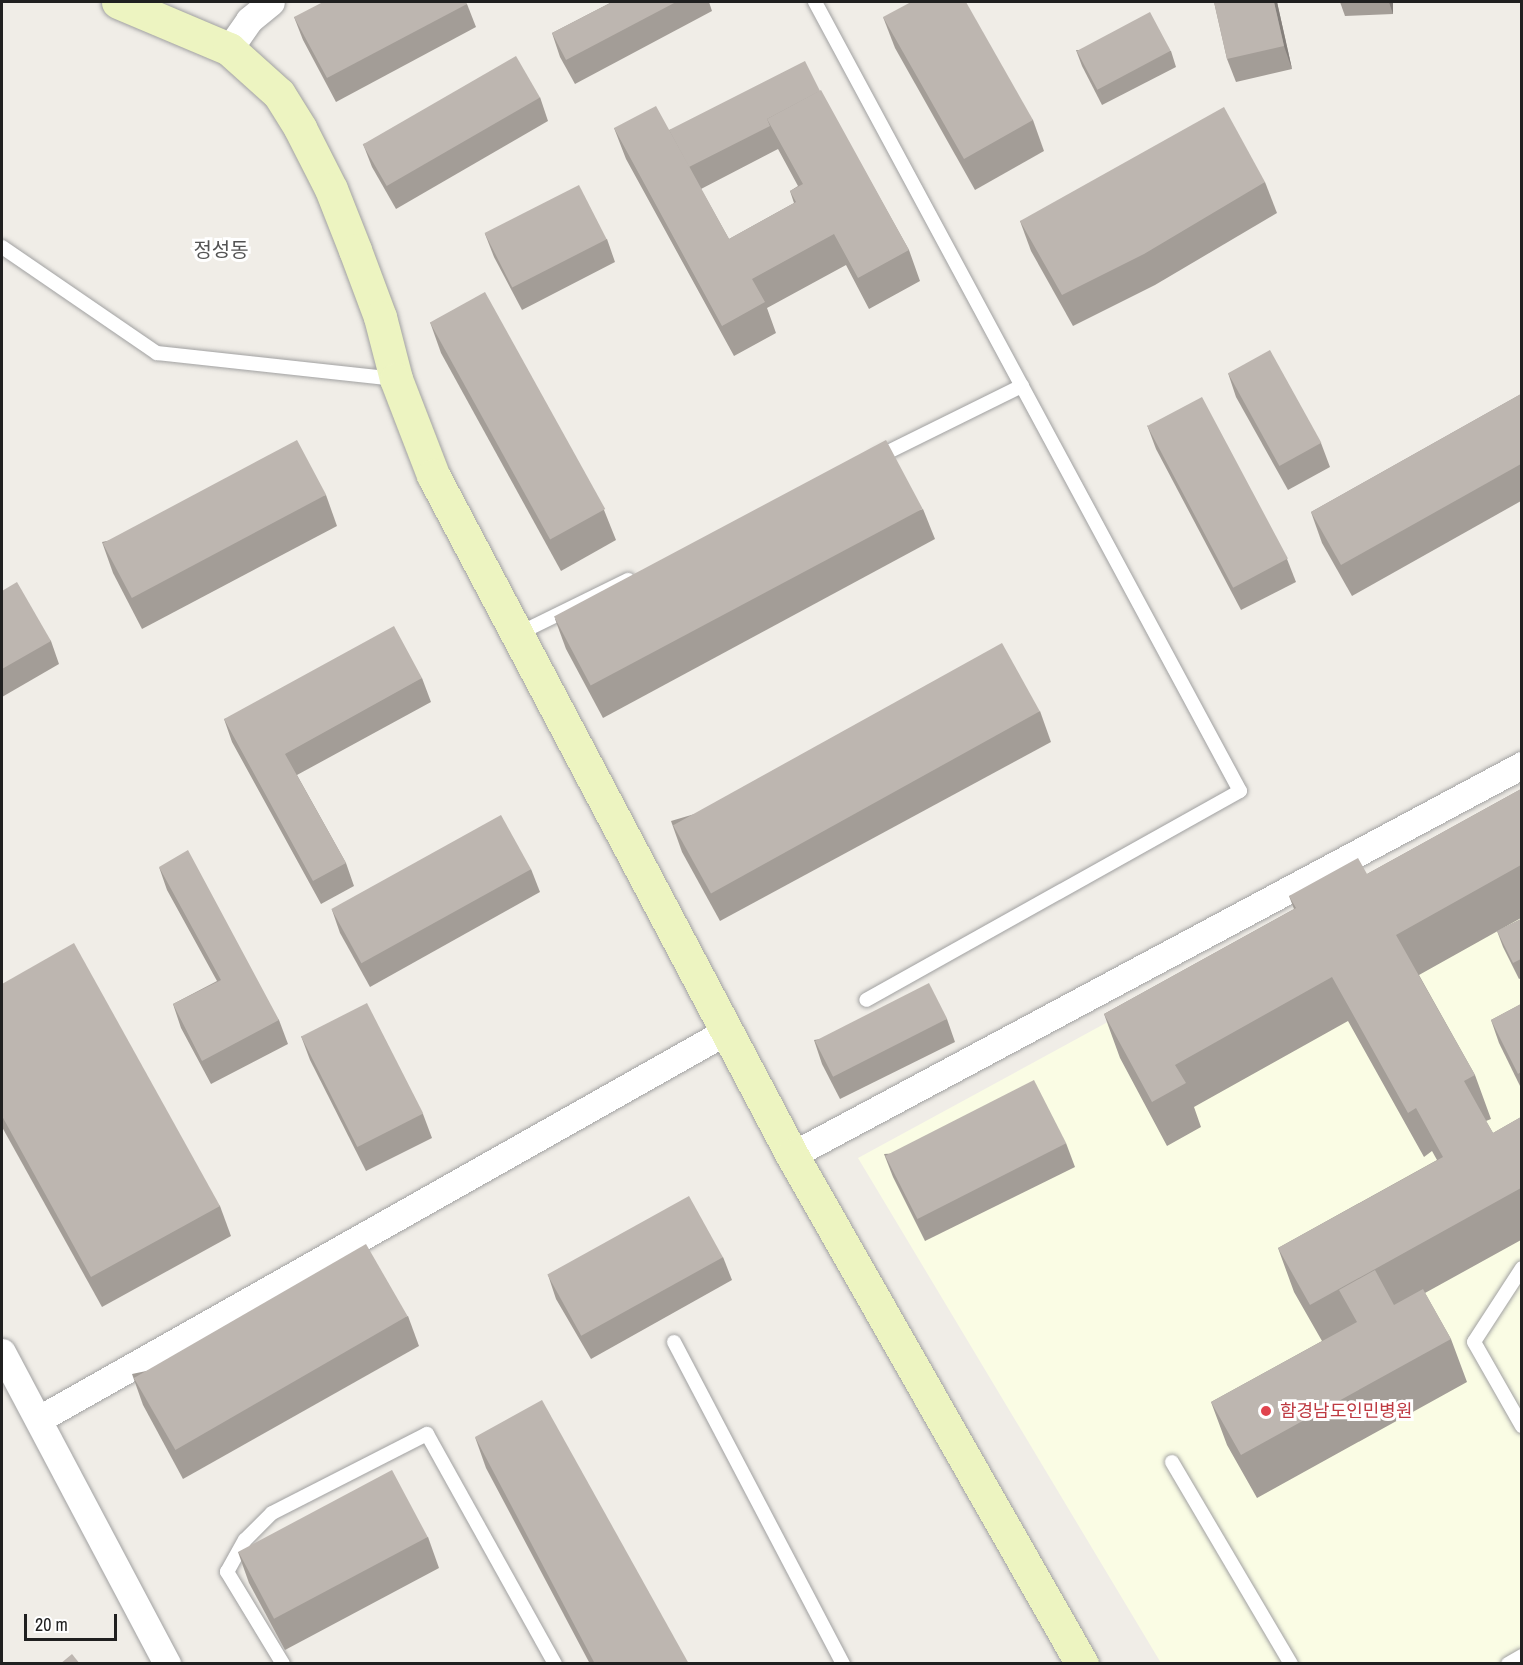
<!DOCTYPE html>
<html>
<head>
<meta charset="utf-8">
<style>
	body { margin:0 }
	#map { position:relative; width:1523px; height:1665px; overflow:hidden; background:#f0ede7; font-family:"Archivo Narrow","Noto Sans KR",sans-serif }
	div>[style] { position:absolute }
	.education>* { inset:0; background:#fafce4 }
	.roads { filter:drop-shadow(0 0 2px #a1a1a1) drop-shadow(0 0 2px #a1a1a1) }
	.lane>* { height:14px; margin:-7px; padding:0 7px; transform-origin:7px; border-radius:7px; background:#fff }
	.street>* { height:27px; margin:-13.5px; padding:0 13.5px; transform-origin:13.5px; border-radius:13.5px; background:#fff }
	.secondary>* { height:33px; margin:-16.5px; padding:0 16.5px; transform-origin:16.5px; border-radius:16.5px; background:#edf4c1 }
	.wall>* { inset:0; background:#a39d97 }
	.shaded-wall>* { inset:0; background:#847f7b }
	.building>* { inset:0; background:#bdb6b0; transform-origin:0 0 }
	.dots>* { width:16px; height:16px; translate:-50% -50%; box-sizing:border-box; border:3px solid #fff; border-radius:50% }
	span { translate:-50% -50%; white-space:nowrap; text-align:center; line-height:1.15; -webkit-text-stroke:6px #fff; paint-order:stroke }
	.health-label { font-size:18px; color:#be3a42 }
	.left { translate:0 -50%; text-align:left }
	.neighbourhood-label { font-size:20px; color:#535353 }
	.frame { position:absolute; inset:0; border:3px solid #202020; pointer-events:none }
	.scale { position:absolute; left:24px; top:1614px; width:93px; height:27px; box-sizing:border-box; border:3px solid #202020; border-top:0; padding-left:8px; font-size:18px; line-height:21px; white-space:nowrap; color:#202020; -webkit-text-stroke:4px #fff; paint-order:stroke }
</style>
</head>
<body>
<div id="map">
	<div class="education">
		<i style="clip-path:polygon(1521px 797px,1521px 1663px,1161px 1663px,858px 1158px)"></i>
	</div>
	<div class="roads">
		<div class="lane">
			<i style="left:815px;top:2px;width:896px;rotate:61.69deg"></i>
			<i style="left:1240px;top:791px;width:428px;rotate:150.8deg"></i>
			<i style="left:2px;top:247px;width:188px;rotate:34.4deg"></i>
			<i style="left:157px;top:353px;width:240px;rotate:6.2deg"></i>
			<i style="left:876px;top:458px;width:163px;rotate:-26.3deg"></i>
			<i style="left:516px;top:635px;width:125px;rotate:-26.2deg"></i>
			<i style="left:1522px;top:1268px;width:88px;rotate:123deg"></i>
			<i style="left:1474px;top:1342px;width:97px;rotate:60.3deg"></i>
			<i style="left:674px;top:1342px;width:364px;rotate:62.3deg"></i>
			<i style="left:1172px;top:1462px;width:234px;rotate:59.5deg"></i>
			<i style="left:283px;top:1664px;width:108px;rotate:-121.3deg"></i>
			<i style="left:227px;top:1572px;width:37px;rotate:-61deg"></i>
			<i style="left:245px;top:1540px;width:38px;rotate:-45deg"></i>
			<i style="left:272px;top:1513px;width:174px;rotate:-27deg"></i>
			<i style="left:427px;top:1434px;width:263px;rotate:60.9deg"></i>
			<i style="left:1508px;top:1664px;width:16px;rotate:-30deg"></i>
		</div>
		<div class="street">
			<i style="left:229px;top:49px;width:35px;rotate:-55deg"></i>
			<i style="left:249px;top:20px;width:28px;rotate:-39deg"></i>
			<i style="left:792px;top:1155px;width:828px;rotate:-28.11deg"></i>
			<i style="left:2px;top:1352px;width:353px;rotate:62.1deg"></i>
			<i style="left:39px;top:1419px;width:788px;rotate:-29.43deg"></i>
		</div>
		<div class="secondary">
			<i style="left:118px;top:2px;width:121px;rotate:22.9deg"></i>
			<i style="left:229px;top:49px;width:67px;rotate:42deg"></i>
			<i style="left:279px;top:94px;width:40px;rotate:58deg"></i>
			<i style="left:300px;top:128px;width:68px;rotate:63.1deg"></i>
			<i style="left:331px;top:189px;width:66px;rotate:68.5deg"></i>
			<i style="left:355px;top:250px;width:72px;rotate:69.5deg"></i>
			<i style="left:380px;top:317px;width:64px;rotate:75.5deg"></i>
			<i style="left:396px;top:379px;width:103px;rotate:68.9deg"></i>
			<i style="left:433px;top:475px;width:769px;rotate:62.17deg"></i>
			<i style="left:792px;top:1155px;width:586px;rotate:60.33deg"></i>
		</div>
	</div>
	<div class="wall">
		<i style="clip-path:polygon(612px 2px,709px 2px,712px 11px,575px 84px,560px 57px,552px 33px)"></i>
		<i style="clip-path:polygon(1214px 2px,1277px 2px,1292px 69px,1236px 82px,1227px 59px)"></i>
		<i style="clip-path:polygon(1340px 2px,1393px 2px,1393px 14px,1345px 16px)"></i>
		<i style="clip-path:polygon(467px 4px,476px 27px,336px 102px,303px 40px,294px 17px)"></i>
		<i style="clip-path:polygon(883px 17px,1033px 120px,1044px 151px,975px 190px,895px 48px)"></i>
		<i style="clip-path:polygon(1076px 50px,1171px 51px,1176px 67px,1102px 105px,1082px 66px)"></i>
		<i style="clip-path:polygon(evenodd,820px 91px,909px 250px,920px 281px,869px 309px,846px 265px,767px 308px,776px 333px,734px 356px,626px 159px,614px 128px,669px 130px,820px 91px,778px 149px,798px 186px,790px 191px,794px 203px,729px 239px,701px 189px,778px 149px)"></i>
		<i style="clip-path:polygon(540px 97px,548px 121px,396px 209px,372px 167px,363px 144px)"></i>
		<i style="clip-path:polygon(1265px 182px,1277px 213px,1155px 285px,1073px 326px,1031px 251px,1020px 221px)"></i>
		<i style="clip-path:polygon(485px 234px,607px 239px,615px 262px,522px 310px,494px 257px)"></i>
		<i style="clip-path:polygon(430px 322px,604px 510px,616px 540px,561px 571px,441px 353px)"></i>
		<i style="clip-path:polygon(1228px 373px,1321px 443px,1330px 467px,1288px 490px,1236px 397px)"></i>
		<i style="clip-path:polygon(1521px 394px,1521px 501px,1352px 596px,1322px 543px,1311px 512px)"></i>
		<i style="clip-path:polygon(1147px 425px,1287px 559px,1296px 582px,1241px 610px,1156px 449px)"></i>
		<i style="clip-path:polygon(326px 495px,337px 526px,142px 629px,113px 573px,102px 542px)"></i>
		<i style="clip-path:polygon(923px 509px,935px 539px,603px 718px,566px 649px,555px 619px)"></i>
		<i style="clip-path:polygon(2px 591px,51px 641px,59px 664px,2px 697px)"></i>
		<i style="clip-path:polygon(422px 678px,431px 702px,297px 775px,346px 863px,354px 886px,321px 904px,232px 742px,224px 719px)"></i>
		<i style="clip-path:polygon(1040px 711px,1051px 742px,720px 921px,682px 852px,671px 821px)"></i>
		<i style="clip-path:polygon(1521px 789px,1521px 918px,1419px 975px,1475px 1075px,1491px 1119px,1486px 1121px,1493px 1133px,1521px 1117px,1521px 1240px,1425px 1293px,1451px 1339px,1467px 1382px,1257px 1498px,1227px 1445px,1211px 1402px,1322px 1341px,1294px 1292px,1278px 1248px,1437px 1160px,1432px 1151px,1424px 1157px,1348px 1021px,1194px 1107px,1201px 1127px,1167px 1146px,1120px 1058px,1104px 1014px,1294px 909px,1289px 896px,1367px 874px)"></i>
		<i style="clip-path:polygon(159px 867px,279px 1020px,288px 1044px,211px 1084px,181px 1028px,173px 1004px,217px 981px,167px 890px)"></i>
		<i style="clip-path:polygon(531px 869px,540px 892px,370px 987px,340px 933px,332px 910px)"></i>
		<i style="clip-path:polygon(1521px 919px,1521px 978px,1519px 979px,1503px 947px,1497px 931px)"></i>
		<i style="clip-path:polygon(2px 984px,220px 1206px,231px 1236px,102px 1307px,2px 1127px)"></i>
		<i style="clip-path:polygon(1521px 1004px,1521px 1088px,1499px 1043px,1491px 1020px)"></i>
		<i style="clip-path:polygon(947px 1019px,955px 1042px,840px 1099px,822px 1064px,814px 1040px)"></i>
		<i style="clip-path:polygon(301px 1036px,423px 1114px,432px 1138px,366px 1171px,310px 1060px)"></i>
		<i style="clip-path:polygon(1066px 1143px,1075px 1167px,925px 1241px,893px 1177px,884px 1154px)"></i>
		<i style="clip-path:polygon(723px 1257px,732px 1280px,591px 1359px,556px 1299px,548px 1275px)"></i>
		<i style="clip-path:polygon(408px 1316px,419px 1346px,183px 1479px,143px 1405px,132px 1374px)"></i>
		<i style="clip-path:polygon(475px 1437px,689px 1664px,590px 1664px,486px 1468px)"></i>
		<i style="clip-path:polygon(428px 1537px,439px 1568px,285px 1650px,249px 1583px,238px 1552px)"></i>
	</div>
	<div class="shaded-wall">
		<i style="clip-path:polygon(1274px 2px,1277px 2px,1292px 69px,1284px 46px)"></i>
		<i style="clip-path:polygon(1389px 2px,1393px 2px,1393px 14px)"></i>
	</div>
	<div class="building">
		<i style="clip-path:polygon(323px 2px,466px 2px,467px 4px,327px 78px,294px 17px)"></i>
		<i style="clip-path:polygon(612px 2px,676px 2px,566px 60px,552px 33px)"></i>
		<i style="clip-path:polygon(911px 2px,966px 2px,1033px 120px,964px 159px,883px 17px)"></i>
		<i style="clip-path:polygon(1214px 2px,1274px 2px,1284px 46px,1227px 59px)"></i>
		<i style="left:1150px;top:12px;width:44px;height:83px;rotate:62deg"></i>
		<i style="left:516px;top:56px;width:48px;height:177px;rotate:60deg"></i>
		<i style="clip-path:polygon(805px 61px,820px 91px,767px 119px,770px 126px,689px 167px,669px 130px)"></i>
		<i style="clip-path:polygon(821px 90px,909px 250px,858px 278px,834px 234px,752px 279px,765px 302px,722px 326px,614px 128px,656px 106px,729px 239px,796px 202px,790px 191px,803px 184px,767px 119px)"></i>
		<i style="clip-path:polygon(1224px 107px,1265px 182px,1144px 254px,1062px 295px,1020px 221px)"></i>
		<i style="left:579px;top:185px;width:61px;height:106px;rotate:63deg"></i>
		<i style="left:485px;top:292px;width:248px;height:63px;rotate:61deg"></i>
		<i style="left:1270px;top:350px;width:106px;height:48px;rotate:61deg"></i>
		<i style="clip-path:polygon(1521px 394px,1521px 464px,1341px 565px,1311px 512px)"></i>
		<i style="left:1202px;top:397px;width:183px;height:62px;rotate:62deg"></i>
		<i style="left:297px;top:440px;width:62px;height:220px;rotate:62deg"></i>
		<i style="left:886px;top:440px;width:78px;height:376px;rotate:62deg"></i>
		<i style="clip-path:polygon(17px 582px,51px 641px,2px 669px,2px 591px)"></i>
		<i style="clip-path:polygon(394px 626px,422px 678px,285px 754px,346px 863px,313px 881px,224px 719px)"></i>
		<i style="left:1002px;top:643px;width:78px;height:376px;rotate:61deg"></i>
		<i style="clip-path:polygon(1521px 789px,1521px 865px,1396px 935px,1475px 1075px,1464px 1081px,1493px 1133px,1521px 1117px,1521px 1188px,1310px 1305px,1278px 1248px,1443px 1157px,1416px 1108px,1408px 1113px,1332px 977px,1175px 1065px,1186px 1083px,1152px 1102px,1104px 1014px,1296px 908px,1289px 896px,1358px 858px,1367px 874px)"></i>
		<i style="left:501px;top:815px;width:62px;height:194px;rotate:61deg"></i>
		<i style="clip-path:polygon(188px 850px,279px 1020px,202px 1061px,173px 1004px,221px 980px,159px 867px)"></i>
		<i style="clip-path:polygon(1521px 919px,1521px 959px,1513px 963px,1497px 931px)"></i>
		<i style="clip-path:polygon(74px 943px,220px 1206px,91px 1277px,2px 1116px,2px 984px)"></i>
		<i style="left:929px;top:983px;width:40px;height:128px;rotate:63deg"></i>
		<i style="left:367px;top:1003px;width:124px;height:74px;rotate:63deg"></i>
		<i style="clip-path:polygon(1521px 1004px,1521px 1072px,1518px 1074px,1491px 1020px)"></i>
		<i style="left:1034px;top:1080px;width:71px;height:167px;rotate:63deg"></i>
		<i style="left:689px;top:1196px;width:70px;height:162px;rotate:61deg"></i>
		<i style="left:366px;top:1244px;width:83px;height:268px;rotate:60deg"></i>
		<i style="clip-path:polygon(1375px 1270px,1394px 1305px,1423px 1289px,1451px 1339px,1241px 1455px,1211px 1402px,1357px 1322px,1339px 1290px)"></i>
		<i style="clip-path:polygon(542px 1400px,689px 1664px,595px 1664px,475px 1437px)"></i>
		<i style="left:392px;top:1470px;width:76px;height:174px;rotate:62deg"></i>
		<i style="clip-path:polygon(72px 1654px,80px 1664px,60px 1664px)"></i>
	</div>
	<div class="dots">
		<i style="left:1266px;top:1411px;background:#e0444e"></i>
	</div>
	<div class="health-label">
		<span class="left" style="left:1280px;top:1411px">함경남도인민병원</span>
	</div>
	<div class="neighbourhood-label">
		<span style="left:221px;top:249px">정성동</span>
	</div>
	<div class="frame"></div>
	<div class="scale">20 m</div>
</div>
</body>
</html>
